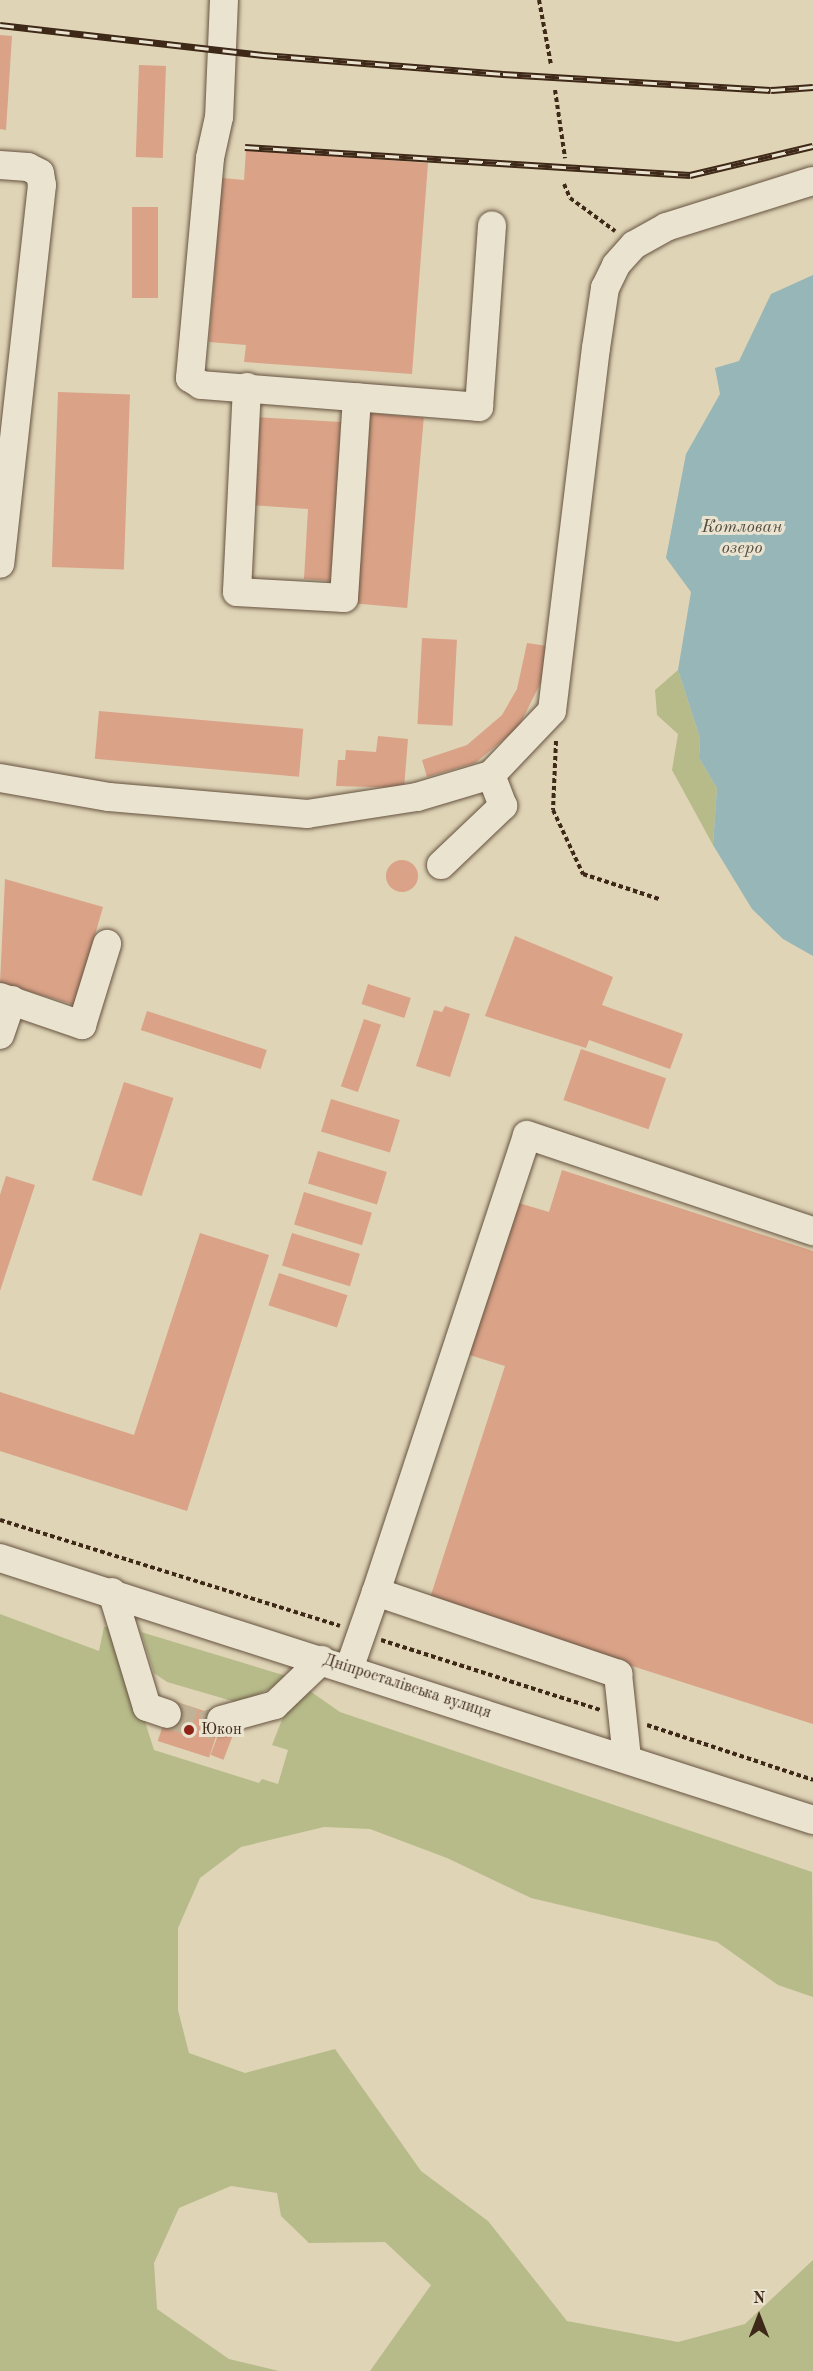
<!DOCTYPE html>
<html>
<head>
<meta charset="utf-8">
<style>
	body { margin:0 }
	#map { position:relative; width:813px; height:2371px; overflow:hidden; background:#dfd4b6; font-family:"Old Standard TT",serif }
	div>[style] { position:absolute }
	.green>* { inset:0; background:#b7bb8a }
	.water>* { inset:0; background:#96b6b7 }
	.building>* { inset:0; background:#daa287; transform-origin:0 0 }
	.round { border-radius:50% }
	.minor-tunnel>* { height:28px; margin-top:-14px; transform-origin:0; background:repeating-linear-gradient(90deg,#bfb296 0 28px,transparent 0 42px) }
	.path>* { height:4px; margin-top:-2px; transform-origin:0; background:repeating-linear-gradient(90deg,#3e2818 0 4.5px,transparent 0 7.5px) }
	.roads { filter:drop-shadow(0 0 2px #665340) drop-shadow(0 0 2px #665340) }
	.minor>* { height:28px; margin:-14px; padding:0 14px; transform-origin:14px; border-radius:14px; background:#eae3d0 }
	.rail>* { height:7px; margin-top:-3.5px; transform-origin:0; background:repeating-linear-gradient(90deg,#eae3d0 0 14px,#3e2818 0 28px); box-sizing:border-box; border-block:2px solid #3e2818 }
	.dots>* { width:16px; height:16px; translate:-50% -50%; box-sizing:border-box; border:3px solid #eae3d0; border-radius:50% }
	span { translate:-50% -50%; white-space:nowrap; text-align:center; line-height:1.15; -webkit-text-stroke:6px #eae3d0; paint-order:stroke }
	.street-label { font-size:16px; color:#3e2818 }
	.poi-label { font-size:16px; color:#3e2818 }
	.left { translate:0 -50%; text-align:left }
	.water-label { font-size:18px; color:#544c40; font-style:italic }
	.north { position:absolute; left:729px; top:2287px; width:60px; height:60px; -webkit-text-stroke:4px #eae3d0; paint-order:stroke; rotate:0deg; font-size:16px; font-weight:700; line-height:24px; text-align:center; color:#3e2818 }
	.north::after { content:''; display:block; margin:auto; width:21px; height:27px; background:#3e2818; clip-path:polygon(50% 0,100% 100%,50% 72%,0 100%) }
</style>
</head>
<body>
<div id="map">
	<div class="green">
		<i style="clip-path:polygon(678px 670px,700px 738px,699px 758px,717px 788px,713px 845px,672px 770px,678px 734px,657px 715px,655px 690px)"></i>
		<i style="clip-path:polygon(0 1614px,99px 1651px,104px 1627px,115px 1627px,154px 1750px,259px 1783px,262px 1779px,278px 1784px,288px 1750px,272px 1745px,287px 1707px,307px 1689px,340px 1712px,812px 1872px,813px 1997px,778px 1985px,717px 1942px,531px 1898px,447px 1858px,370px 1829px,324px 1827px,241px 1847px,200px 1878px,178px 1928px,178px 2010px,189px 2053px,245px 2073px,335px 2049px,421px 2171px,488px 2221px,567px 2321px,678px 2342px,745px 2324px,813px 2260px,813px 2371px,370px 2371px,431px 2285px,385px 2242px,309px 2243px,281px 2216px,277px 2193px,231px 2186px,179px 2208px,154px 2263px,157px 2309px,229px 2359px,279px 2371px,0 2371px)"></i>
		<i style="clip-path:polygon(141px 1632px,293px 1678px,239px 1703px,167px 1682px,154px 1673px)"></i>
	</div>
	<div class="water">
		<i style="clip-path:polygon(813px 275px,813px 956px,783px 939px,752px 909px,713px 845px,717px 788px,699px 758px,700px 738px,678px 670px,691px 592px,666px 558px,686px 454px,720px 394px,715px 368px,739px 361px,771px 294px)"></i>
	</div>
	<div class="building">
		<i style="clip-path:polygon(0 35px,12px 36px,6px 130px,0 129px)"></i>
		<i style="left:139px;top:65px;width:27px;height:92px;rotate:2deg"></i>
		<i style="clip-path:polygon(246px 150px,428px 163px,412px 374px,244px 362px,246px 345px,209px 342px,222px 178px,244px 180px)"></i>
		<i style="left:132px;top:207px;width:26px;height:91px"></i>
		<i style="left:58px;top:392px;width:72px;height:175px;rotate:2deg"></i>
		<i style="left:370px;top:413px;width:54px;height:191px;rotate:5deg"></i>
		<i style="clip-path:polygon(254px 417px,341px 422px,332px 581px,304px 579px,308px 509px,249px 505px)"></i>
		<i style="left:422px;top:638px;width:35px;height:86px;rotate:3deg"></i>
		<i style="clip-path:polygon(527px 643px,547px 646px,541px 682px,518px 728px,475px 763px,427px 777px,422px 760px,467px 745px,502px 715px,517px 689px)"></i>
		<i style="left:99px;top:711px;width:205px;height:48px;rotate:5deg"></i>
		<i style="clip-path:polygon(378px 736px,408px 739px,404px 788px,336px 786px,338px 760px,345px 760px,346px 750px,376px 752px)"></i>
		<i class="round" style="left:386px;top:860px;width:32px;height:32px"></i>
		<i style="clip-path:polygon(5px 879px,103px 907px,75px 1005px,0 983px)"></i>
		<i style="clip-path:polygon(515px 936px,613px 977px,602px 1005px,683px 1034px,670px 1069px,589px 1040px,586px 1048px,485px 1016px)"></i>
		<i style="left:368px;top:984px;width:45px;height:21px;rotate:18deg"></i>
		<i style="clip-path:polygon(445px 1006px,470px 1014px,450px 1077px,416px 1066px,434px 1010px,442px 1012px)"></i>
		<i style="left:147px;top:1011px;width:126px;height:20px;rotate:18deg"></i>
		<i style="left:364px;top:1019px;width:18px;height:71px;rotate:19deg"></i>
		<i style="left:581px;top:1049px;width:90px;height:54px;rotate:19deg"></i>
		<i style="left:124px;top:1082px;width:52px;height:103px;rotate:18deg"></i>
		<i style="left:331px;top:1099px;width:72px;height:34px;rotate:17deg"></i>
		<i style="left:318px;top:1151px;width:72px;height:34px;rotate:17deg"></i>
		<i style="clip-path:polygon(562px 1170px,813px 1251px,813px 1724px,429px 1601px,505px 1366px,463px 1353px,512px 1201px,549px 1212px)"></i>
		<i style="clip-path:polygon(6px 1176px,35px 1185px,0 1291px,0 1195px)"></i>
		<i style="left:304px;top:1192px;width:71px;height:34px;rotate:17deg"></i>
		<i style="clip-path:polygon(200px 1233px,269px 1255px,187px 1511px,0 1451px,0 1392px,134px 1435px)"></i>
		<i style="left:292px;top:1233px;width:71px;height:34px;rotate:17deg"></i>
		<i style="left:279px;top:1273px;width:72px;height:34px;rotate:18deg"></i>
		<i style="left:171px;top:1700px;width:54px;height:43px;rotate:18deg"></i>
		<i style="left:223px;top:1722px;width:14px;height:35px;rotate:21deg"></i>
	</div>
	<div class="minor-tunnel">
		<i style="left:167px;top:1714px;width:38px;rotate:18deg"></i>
		<i style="left:203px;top:1726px;width:19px;rotate:-18deg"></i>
	</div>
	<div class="path">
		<i style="left:539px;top:0;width:66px;rotate:79.5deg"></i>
		<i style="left:555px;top:90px;width:69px;rotate:81.6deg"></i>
		<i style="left:564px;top:184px;width:15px;rotate:67deg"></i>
		<i style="left:570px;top:198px;width:56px;rotate:36.3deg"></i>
		<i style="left:556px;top:741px;width:69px;rotate:92.5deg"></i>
		<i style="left:553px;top:810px;width:71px;rotate:64.9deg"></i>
		<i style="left:583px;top:874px;width:80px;rotate:18.2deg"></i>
		<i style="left:0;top:1520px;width:356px;rotate:17.3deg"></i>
		<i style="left:381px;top:1640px;width:230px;rotate:17.7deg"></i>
		<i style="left:647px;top:1725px;width:175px;rotate:18.3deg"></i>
	</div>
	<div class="roads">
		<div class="minor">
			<i style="left:224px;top:0;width:117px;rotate:92.4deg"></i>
			<i style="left:219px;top:117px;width:42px;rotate:102.4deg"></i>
			<i style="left:210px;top:158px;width:221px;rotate:95.2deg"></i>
			<i style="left:190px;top:378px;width:13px;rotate:32deg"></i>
			<i style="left:201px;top:385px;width:279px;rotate:4.5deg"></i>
			<i style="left:479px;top:407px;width:182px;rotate:-85.9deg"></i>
			<i style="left:0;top:165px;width:28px;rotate:4deg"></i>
			<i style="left:28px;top:167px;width:13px;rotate:27deg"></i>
			<i style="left:40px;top:173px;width:12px;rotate:81deg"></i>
			<i style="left:42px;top:185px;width:381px;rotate:96.3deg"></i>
			<i style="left:247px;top:387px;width:205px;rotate:92.8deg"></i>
			<i style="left:237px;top:592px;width:107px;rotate:3.2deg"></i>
			<i style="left:344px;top:598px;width:201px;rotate:-86.3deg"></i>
			<i style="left:0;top:778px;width:111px;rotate:9.9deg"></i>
			<i style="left:109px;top:797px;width:199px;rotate:4.9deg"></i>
			<i style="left:307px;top:814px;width:111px;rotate:-8.8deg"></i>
			<i style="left:417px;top:797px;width:77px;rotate:-16.6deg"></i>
			<i style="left:491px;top:775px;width:88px;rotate:-46.4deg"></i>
			<i style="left:552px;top:711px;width:366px;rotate:-83.1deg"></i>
			<i style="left:596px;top:348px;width:61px;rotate:-81.5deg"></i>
			<i style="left:605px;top:288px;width:25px;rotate:-64deg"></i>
			<i style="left:616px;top:265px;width:27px;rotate:-48deg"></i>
			<i style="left:634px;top:245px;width:37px;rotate:-29deg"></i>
			<i style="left:666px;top:227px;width:154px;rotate:-17.4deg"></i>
			<i style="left:441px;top:865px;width:86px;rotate:-43.6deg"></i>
			<i style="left:503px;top:806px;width:33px;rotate:-111deg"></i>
			<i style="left:0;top:997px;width:87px;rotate:18.9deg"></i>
			<i style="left:82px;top:1025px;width:85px;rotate:-72.8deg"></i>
			<i style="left:0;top:1035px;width:37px;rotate:-71deg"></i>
			<i style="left:0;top:1558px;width:854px;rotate:17.86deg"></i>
			<i style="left:112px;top:1592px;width:120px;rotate:73.1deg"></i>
			<i style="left:147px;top:1707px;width:21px;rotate:19deg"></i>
			<i style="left:376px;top:1592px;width:481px;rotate:-71.7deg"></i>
			<i style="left:527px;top:1135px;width:302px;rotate:18.6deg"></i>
			<i style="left:349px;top:1669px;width:82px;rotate:-70.7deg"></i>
			<i style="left:376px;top:1592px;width:256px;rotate:18.7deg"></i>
			<i style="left:618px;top:1674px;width:84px;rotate:83.9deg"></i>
			<i style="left:221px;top:1720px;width:56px;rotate:-15.5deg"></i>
			<i style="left:275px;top:1705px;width:65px;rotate:-43.8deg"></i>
		</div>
	</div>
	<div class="rail">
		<i style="left:0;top:25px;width:265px;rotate:6.5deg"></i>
		<i style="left:263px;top:55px;width:241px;rotate:4.5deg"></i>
		<i style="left:503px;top:74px;width:268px;rotate:3.4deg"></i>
		<i style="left:771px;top:90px;width:42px;rotate:-4.1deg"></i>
		<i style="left:245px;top:147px;width:446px;rotate:3.6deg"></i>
		<i style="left:690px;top:175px;width:126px;rotate:-13.3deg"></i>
	</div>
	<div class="dots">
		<i style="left:189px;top:1730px;background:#8f2418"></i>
	</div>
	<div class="street-label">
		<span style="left:407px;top:1687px;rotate:18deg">Дніпросталівська вулиця</span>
	</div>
	<div class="poi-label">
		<span class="left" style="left:201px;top:1730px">Юкон</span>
	</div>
	<div class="water-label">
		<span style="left:742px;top:538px">Котлован<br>озеро</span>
	</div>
	<div class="north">N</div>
</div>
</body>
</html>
